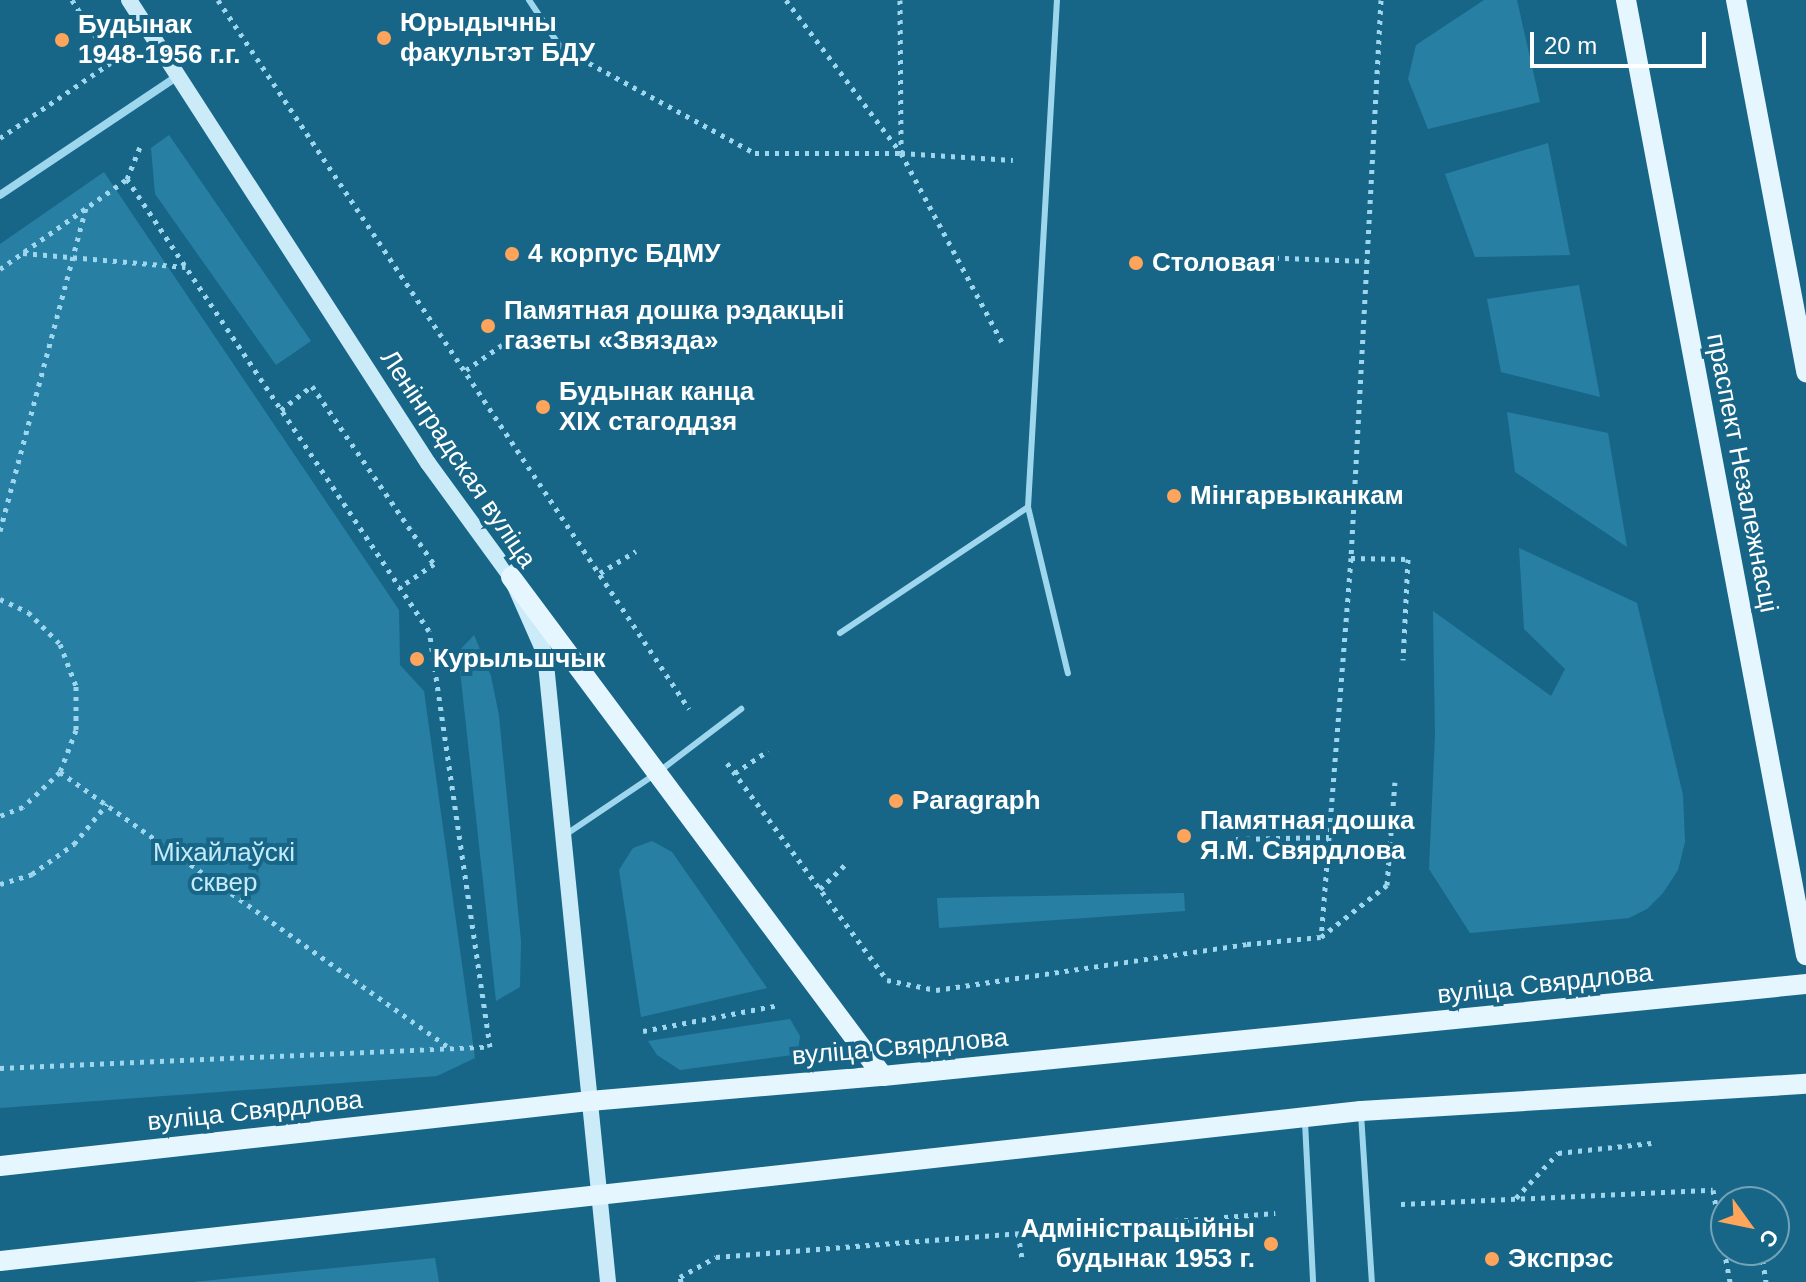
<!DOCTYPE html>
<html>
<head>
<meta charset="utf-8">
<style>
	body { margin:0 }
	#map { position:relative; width:1806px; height:1282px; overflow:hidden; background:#186687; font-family:Arial,sans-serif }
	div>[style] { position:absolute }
	.green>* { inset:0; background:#2780a4 }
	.path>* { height:5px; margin-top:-2.5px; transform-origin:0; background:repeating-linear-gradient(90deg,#9ed7ed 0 4px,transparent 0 10px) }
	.lane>* { height:6px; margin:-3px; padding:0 3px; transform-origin:3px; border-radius:3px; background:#9ed7ed }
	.street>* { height:8px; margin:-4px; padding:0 4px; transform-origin:4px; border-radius:4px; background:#9ed7ed }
	.secondary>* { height:16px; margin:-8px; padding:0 8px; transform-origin:8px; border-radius:8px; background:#cbebf9 }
	.primary>* { height:20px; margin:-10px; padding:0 10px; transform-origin:10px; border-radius:10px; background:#e5f6ff }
	.dots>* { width:22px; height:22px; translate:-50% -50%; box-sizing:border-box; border:4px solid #186687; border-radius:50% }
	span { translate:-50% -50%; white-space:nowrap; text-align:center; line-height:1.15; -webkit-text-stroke:8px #186687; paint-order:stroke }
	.poi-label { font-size:26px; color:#fff; font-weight:700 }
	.left { translate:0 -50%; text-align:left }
	.right { translate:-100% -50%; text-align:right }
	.street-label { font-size:26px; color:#fff }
	.park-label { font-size:26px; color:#c4ebfa }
	.north { position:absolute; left:1710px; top:1186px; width:80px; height:80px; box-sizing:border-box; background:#186687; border:2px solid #74a3b7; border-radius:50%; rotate:123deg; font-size:22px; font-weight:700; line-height:32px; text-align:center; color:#fff }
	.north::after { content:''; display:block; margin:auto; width:28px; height:36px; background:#ffa45b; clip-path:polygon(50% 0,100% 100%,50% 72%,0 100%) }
	.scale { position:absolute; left:1530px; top:32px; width:176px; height:36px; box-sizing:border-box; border:4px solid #fff; border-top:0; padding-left:10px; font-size:24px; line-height:28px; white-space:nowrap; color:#fff; -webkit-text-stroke:6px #186687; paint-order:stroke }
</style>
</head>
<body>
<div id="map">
	<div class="green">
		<i style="clip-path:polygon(1484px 0,1517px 0,1540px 102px,1428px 129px,1408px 79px,1416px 45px)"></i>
		<i style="clip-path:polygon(169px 135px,311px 341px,276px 365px,155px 194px,151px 148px)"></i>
		<i style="clip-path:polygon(1548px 143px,1570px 255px,1475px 257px,1445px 174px)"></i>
		<i style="clip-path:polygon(104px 172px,399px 610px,400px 665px,424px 691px,475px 1058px,437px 1076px,0 1108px,0 244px)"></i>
		<i style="clip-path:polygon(1579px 285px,1600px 397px,1501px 372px,1487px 299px)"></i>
		<i style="clip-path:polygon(1507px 412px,1608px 433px,1627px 547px,1515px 472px)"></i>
		<i style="clip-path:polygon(1519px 548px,1637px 603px,1683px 795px,1685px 842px,1678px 870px,1663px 893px,1647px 909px,1629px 918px,1470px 933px,1429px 869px,1435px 735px,1433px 611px,1551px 696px,1565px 669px,1524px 629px)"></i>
		<i style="clip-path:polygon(474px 635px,491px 676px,499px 716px,521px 941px,520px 987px,496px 1001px,458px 652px)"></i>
		<i style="clip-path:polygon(652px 841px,672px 852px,767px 988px,641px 1017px,619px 870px,633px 848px)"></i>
		<i style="clip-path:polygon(1184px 893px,1185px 911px,939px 928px,937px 898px)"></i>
		<i style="clip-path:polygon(790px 1019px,800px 1036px,798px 1051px,793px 1055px,680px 1070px,657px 1055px,648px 1041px)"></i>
		<i style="clip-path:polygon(435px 1258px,439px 1282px,193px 1282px)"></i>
	</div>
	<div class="path">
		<i style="left:218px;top:0;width:851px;rotate:56.4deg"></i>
		<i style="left:786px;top:0;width:191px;rotate:53.1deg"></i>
		<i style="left:901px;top:153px;width:112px;rotate:3.6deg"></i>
		<i style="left:900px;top:0;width:153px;rotate:89.6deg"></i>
		<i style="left:901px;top:153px;width:214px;rotate:61.9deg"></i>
		<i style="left:1381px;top:0;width:559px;rotate:93.08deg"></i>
		<i style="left:1351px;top:558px;width:380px;rotate:94.5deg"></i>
		<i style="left:1321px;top:937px;width:84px;rotate:-38.2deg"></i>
		<i style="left:1387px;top:885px;width:103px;rotate:-85.6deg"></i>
		<i style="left:589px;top:63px;width:189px;rotate:28.5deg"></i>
		<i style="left:755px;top:153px;width:146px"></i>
		<i style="left:0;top:138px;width:135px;rotate:-34.2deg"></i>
		<i style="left:112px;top:62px;width:74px;rotate:-122.8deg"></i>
		<i style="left:23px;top:253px;width:163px;rotate:4.9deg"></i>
		<i style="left:1255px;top:257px;width:112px;rotate:2deg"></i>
		<i style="left:0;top:269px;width:156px;rotate:-35.3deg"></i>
		<i style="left:466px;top:370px;width:44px;rotate:-34.8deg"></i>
		<i style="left:281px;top:410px;width:39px;rotate:-38deg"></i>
		<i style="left:312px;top:386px;width:216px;rotate:55.6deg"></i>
		<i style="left:434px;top:564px;width:41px;rotate:145.9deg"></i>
		<i style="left:0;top:531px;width:334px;rotate:-75.1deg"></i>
		<i style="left:1351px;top:558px;width:57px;rotate:1deg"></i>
		<i style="left:1408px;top:559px;width:101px;rotate:92.8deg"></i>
		<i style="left:600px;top:573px;width:42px;rotate:-31.4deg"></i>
		<i style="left:0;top:599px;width:31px;rotate:25deg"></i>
		<i style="left:28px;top:612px;width:45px;rotate:45deg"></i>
		<i style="left:60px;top:644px;width:45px;rotate:69.1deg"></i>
		<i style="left:76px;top:686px;width:44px;rotate:90deg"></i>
		<i style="left:76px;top:730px;width:45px;rotate:110.9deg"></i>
		<i style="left:60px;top:772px;width:51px;rotate:136.6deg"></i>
		<i style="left:23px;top:807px;width:25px;rotate:159deg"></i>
		<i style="left:727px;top:763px;width:270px;rotate:53.6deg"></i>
		<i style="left:887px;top:980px;width:50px;rotate:11.5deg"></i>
		<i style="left:936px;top:990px;width:314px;rotate:-8.4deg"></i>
		<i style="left:1247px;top:944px;width:74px;rotate:-5.4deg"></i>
		<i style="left:60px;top:772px;width:478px;rotate:35.3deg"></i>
		<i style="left:735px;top:773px;width:40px;rotate:-34deg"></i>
		<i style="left:1236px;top:839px;width:93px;rotate:-1.2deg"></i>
		<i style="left:0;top:884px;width:34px;rotate:-17deg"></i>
		<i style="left:32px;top:874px;width:52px;rotate:-35.5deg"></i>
		<i style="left:74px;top:844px;width:52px;rotate:-50.5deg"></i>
		<i style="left:820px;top:889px;width:39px;rotate:-44deg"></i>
		<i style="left:643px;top:1031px;width:138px;rotate:-10.8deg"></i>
		<i style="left:0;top:1068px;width:490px;rotate:-2.5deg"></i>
		<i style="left:490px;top:1047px;width:420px;rotate:-98.3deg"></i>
		<i style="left:429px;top:631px;width:544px;rotate:-123.75deg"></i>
		<i style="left:127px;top:179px;width:37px;rotate:-68deg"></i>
		<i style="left:1516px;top:1198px;width:62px;rotate:-47deg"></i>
		<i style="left:1558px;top:1153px;width:94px;rotate:-6.1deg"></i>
		<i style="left:1401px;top:1204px;width:312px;rotate:-2.6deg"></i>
		<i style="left:1713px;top:1190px;width:94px;rotate:79.5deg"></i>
		<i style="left:1018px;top:1233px;width:25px;rotate:81deg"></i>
		<i style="left:1761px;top:1250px;width:32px;rotate:81deg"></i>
		<i style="left:681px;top:1282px;width:5px;rotate:-101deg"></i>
		<i style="left:680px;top:1277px;width:41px;rotate:-29.1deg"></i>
		<i style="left:716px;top:1257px;width:561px;rotate:-4.5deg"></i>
	</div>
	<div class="lane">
		<i style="left:529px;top:0;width:58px;rotate:56.3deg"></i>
		<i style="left:1028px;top:507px;width:171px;rotate:76.5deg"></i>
		<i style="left:840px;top:633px;width:226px;rotate:-33.8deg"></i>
		<i style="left:1028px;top:507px;width:508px;rotate:-86.73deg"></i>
		<i style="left:565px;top:835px;width:111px;rotate:-34deg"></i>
		<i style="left:657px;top:773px;width:106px;rotate:-37.3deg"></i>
		<i style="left:1361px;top:1114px;width:168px;rotate:86.3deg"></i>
		<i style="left:1305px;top:1122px;width:160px;rotate:87.1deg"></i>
	</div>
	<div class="street">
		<i style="left:0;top:195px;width:216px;rotate:-33.8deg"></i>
	</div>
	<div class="secondary">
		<i style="left:129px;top:0;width:551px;rotate:57.15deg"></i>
		<i style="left:428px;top:463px;width:141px;rotate:53.9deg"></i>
		<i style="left:511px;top:577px;width:84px;rotate:66.2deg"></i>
		<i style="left:545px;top:654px;width:631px;rotate:84.27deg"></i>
	</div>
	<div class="primary">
		<i style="left:1626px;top:0;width:972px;rotate:79.33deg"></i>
		<i style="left:1736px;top:0;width:379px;rotate:79.3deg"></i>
		<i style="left:511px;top:577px;width:622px;rotate:53.3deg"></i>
		<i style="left:0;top:1166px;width:594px;rotate:-6.29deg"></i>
		<i style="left:590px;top:1101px;width:294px;rotate:-4.9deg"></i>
		<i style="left:883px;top:1076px;width:928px;rotate:-5.69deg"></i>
		<i style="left:0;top:1261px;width:1369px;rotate:-6.29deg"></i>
		<i style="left:1361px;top:1111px;width:446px;rotate:-3.5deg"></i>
	</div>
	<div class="dots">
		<i style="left:384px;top:38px;background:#ffa45b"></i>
		<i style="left:62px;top:40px;background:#ffa45b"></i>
		<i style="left:512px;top:254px;background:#ffa45b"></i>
		<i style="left:1136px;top:263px;background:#ffa45b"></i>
		<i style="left:488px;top:326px;background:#ffa45b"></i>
		<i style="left:543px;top:407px;background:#ffa45b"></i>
		<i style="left:1174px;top:496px;background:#ffa45b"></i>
		<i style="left:417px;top:659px;background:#ffa45b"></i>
		<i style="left:896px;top:801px;background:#ffa45b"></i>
		<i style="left:1184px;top:836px;background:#ffa45b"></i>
		<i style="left:1271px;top:1244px;background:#ffa45b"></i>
		<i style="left:1492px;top:1259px;background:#ffa45b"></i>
	</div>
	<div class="poi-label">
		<span class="left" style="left:400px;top:38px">Юрыдычны<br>факультэт БДУ</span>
		<span class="left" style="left:78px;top:40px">Будынак<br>1948-1956 г.г.</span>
		<span class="left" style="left:528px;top:254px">4 корпус БДМУ</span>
		<span class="left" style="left:1152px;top:263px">Столовая</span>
		<span class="left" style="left:504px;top:326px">Памятная дошка рэдакцыі<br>газеты «Звязда»</span>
		<span class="left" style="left:559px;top:407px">Будынак канца<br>XIX стагоддзя</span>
		<span class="left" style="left:1190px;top:496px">Мінгарвыканкам</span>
		<span class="left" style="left:433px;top:659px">Курыльшчык</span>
		<span class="left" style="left:912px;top:801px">Paragraph</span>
		<span class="left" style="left:1200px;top:836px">Памятная дошка<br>Я.М. Свярдлова</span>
		<span class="right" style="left:1255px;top:1244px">Адміністрацыйны<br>будынак 1953 г.</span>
		<span class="left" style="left:1508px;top:1259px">Экспрэс</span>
	</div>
	<div class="street-label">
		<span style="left:458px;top:459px;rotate:56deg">Ленінградская вуліца</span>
		<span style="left:1742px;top:473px;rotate:79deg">праспект Незалежнасці</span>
		<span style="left:1545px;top:984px;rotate:-6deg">вуліца Свярдлова</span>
		<span style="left:900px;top:1047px;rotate:-5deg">вуліца Свярдлова</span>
		<span style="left:255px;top:1111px;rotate:-6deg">вуліца Свярдлова</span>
	</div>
	<div class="park-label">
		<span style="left:224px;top:868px">Міхайлаўскі<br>сквер</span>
	</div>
	<div class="north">С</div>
	<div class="scale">20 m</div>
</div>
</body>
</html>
